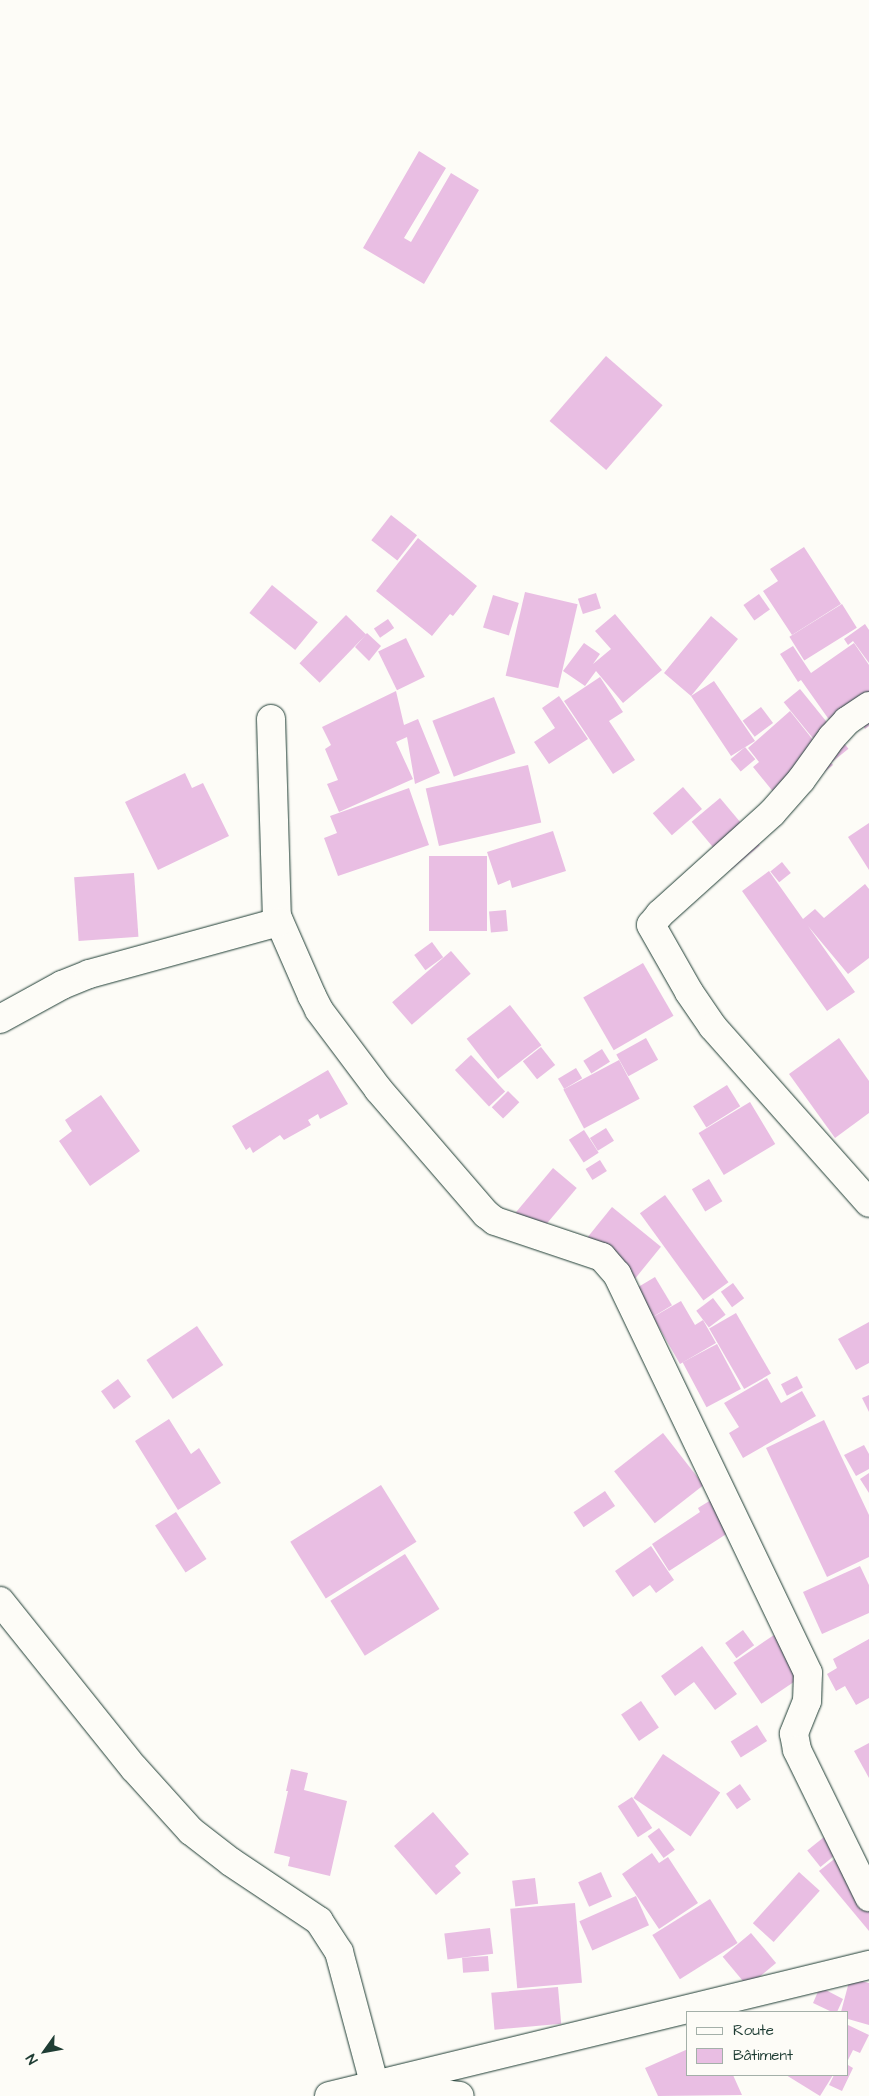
<!DOCTYPE html>
<html>
<head>
<meta charset="utf-8">
<style>
	body { margin:0 }
	#map { position:relative; width:869px; height:2096px; overflow:hidden; background:#fdfcf7; font-family:"Architects Daughter",sans-serif }
	div>[style] { position:absolute }
	.building>* { inset:0; background:#e9bee3; transform-origin:0 0 }
	.roads { filter:drop-shadow(0 0 1px #1f3d34) drop-shadow(0 0 1px #1f3d34) }
	.minor>* { height:28px; margin:-14px; padding:0 14px; transform-origin:14px; border-radius:14px; background:#fdfcf7 }
	span { translate:-50% -50%; white-space:nowrap; text-align:center; line-height:1.15; -webkit-text-stroke:4px #fdfcf7; paint-order:stroke }
	.legend { position:absolute; left:686px; top:2011px; width:162px; height:65px; box-sizing:border-box; background:#fdfcf7; border:1px solid #a4b0a9; margin:0; padding:6px 9px; list-style:none; font-size:15px; color:#1f3d34 }
	.legend li { display:flex; align-items:center; gap:10px; height:25px }
	.legend b { width:25px; border:1px solid #a4b0a9 }
	.north { position:absolute; left:20px; top:2026px; width:50px; height:50px; -webkit-text-stroke:4px #fdfcf7; paint-order:stroke; rotate:238deg; font-size:14px; font-weight:700; line-height:20px; text-align:center; color:#1f3d34 }
	.north::after { content:''; display:block; margin:auto; width:18px; height:22px; background:#1f3d34; clip-path:polygon(50% 0,100% 100%,50% 72%,0 100%) }
</style>
</head>
<body>
<div id="map">
	<div class="building">
		<i style="clip-path:polygon(419px 151px,446px 168px,404px 238px,411px 242px,451px 173px,479px 190px,424px 284px,363px 248px)"></i>
		<i style="left:606px;top:356px;width:75px;height:86px;rotate:41deg"></i>
		<i style="left:391px;top:515px;width:33px;height:32px;rotate:38deg"></i>
		<i style="clip-path:polygon(418px 538px,477px 586px,453px 616px,450px 614px,432px 636px,376px 591px)"></i>
		<i style="clip-path:polygon(804px 547px,841px 604px,792px 635px,763px 591px,778px 581px,770px 569px)"></i>
		<i style="left:272px;top:585px;width:59px;height:36px;rotate:39deg"></i>
		<i style="left:525px;top:592px;width:54px;height:86px;rotate:13deg"></i>
		<i style="left:596px;top:593px;width:16px;height:19px;rotate:72deg"></i>
		<i style="left:759px;top:594px;width:19px;height:19px;rotate:55deg"></i>
		<i style="left:493px;top:595px;width:27px;height:34px;rotate:17deg"></i>
		<i style="left:842px;top:604px;width:28px;height:62px;rotate:58deg"></i>
		<i style="clip-path:polygon(615px 614px,662px 670px,623px 703px,596px 671px,585px 686px,563px 671px,584px 643px,600px 654px,593px 664px,611px 649px,595px 631px)"></i>
		<i style="left:346px;top:615px;width:28px;height:67px;rotate:44deg"></i>
		<i style="clip-path:polygon(711px 616px,738px 639px,691px 696px,714px 681px,755px 741px,731px 756px,691px 696px,664px 673px)"></i>
		<i style="left:388px;top:619px;width:11px;height:17px;rotate:56deg"></i>
		<i style="clip-path:polygon(865px 624px,869px 630px,869px 663px,853px 641px,848px 645px,844px 639px)"></i>
		<i style="clip-path:polygon(367px 633px,381px 646px,369px 661px,355px 647px)"></i>
		<i style="left:406px;top:638px;width:43px;height:31px;rotate:64deg"></i>
		<i style="clip-path:polygon(854px 643px,869px 665px,869px 726px,865px 729px,862px 724px,842px 738px,801px 680px,798px 682px,780px 654px,793px 646px,811px 673px)"></i>
		<i style="clip-path:polygon(600px 677px,623px 712px,609px 721px,635px 760px,613px 774px,564px 701px)"></i>
		<i style="left:800px;top:689px;width:77px;height:21px;rotate:51deg"></i>
		<i style="clip-path:polygon(396px 691px,404px 725px,418px 719px,440px 773px,415px 784px,407px 737px,396px 742px,413px 779px,339px 812px,327px 784px,338px 780px,325px 749px,331px 745px,322px 727px)"></i>
		<i style="clip-path:polygon(559px 696px,588px 739px,549px 764px,534px 742px,555px 728px,542px 708px)"></i>
		<i style="left:494px;top:697px;width:60px;height:66px;rotate:69deg"></i>
		<i style="left:761px;top:707px;width:20px;height:23px;rotate:53deg"></i>
		<i style="clip-path:polygon(790px 711px,833px 765px,784px 805px,753px 767px,759px 762px,748px 748px)"></i>
		<i style="left:745px;top:747px;width:16px;height:19px;rotate:50deg"></i>
		<i style="left:528px;top:765px;width:59px;height:105px;rotate:77deg"></i>
		<i style="clip-path:polygon(185px 773px,192px 788px,203px 783px,229px 836px,158px 870px,125px 802px)"></i>
		<i style="left:683px;top:787px;width:29px;height:40px;rotate:49deg"></i>
		<i style="clip-path:polygon(409px 788px,429px 845px,338px 876px,324px 838px,337px 833px,330px 816px)"></i>
		<i style="left:720px;top:798px;width:62px;height:37px;rotate:50deg"></i>
		<i style="clip-path:polygon(869px 823px,869px 870px,848px 837px)"></i>
		<i style="clip-path:polygon(553px 831px,566px 871px,512px 888px,510px 880px,498px 885px,487px 852px)"></i>
		<i style="left:429px;top:856px;width:58px;height:75px"></i>
		<i style="left:782px;top:862px;width:14px;height:15px;rotate:51deg"></i>
		<i style="clip-path:polygon(769px 871px,803px 919px,815px 909px,824px 918px,865px 884px,869px 889px,869px 958px,848px 974px,808px 926px,855px 992px,827px 1011px,742px 891px)"></i>
		<i style="left:134px;top:873px;width:64px;height:60px;rotate:86deg"></i>
		<i style="left:506px;top:910px;width:21px;height:17px;rotate:85deg"></i>
		<i style="left:432px;top:942px;width:19px;height:22px;rotate:54deg"></i>
		<i style="left:451px;top:951px;width:30px;height:78px;rotate:49deg"></i>
		<i style="left:643px;top:963px;width:61px;height:69px;rotate:60deg"></i>
		<i style="left:510px;top:1005px;width:51px;height:55px;rotate:52deg"></i>
		<i style="left:646px;top:1038px;width:25px;height:34px;rotate:61deg"></i>
		<i style="clip-path:polygon(839px 1038px,869px 1081px,869px 1113px,835px 1138px,789px 1074px)"></i>
		<i style="left:541px;top:1047px;width:23px;height:23px;rotate:52deg"></i>
		<i style="left:602px;top:1049px;width:15px;height:22px;rotate:58deg"></i>
		<i style="left:471px;top:1055px;width:50px;height:22px;rotate:47deg"></i>
		<i style="left:619px;top:1060px;width:44px;height:63px;rotate:62deg"></i>
		<i style="left:576px;top:1068px;width:12px;height:21px;rotate:59deg"></i>
		<i style="clip-path:polygon(328px 1070px,348px 1104px,320px 1119px,318px 1114px,308px 1120px,311px 1125px,284px 1140px,280px 1135px,253px 1153px,250px 1147px,246px 1150px,232px 1126px)"></i>
		<i style="left:727px;top:1085px;width:25px;height:40px;rotate:58deg"></i>
		<i style="left:508px;top:1091px;width:16px;height:23px;rotate:45deg"></i>
		<i style="clip-path:polygon(101px 1095px,140px 1151px,90px 1186px,59px 1141px,72px 1131px,65px 1120px)"></i>
		<i style="left:750px;top:1102px;width:49px;height:60px;rotate:59deg"></i>
		<i style="left:606px;top:1128px;width:15px;height:19px;rotate:58deg"></i>
		<i style="left:584px;top:1130px;width:27px;height:18px;rotate:57deg"></i>
		<i style="left:600px;top:1160px;width:13px;height:17px;rotate:58deg"></i>
		<i style="left:553px;top:1168px;width:31px;height:73px;rotate:40deg"></i>
		<i style="left:709px;top:1179px;width:26px;height:20px;rotate:59deg"></i>
		<i style="left:665px;top:1195px;width:108px;height:31px;rotate:54deg"></i>
		<i style="left:612px;top:1207px;width:63px;height:60px;rotate:39deg"></i>
		<i style="left:655px;top:1277px;width:33px;height:23px;rotate:59deg"></i>
		<i style="left:733px;top:1283px;width:19px;height:15px;rotate:54deg"></i>
		<i style="left:713px;top:1298px;width:21px;height:21px;rotate:53deg"></i>
		<i style="clip-path:polygon(681px 1301px,695px 1325px,703px 1320px,716px 1343px,680px 1364px,653px 1317px)"></i>
		<i style="left:736px;top:1313px;width:70px;height:31px;rotate:60deg"></i>
		<i style="clip-path:polygon(869px 1322px,869px 1363px,856px 1370px,838px 1339px)"></i>
		<i style="left:197px;top:1326px;width:47px;height:61px;rotate:56deg"></i>
		<i style="left:717px;top:1344px;width:51px;height:39px;rotate:62deg"></i>
		<i style="left:797px;top:1376px;width:13px;height:18px;rotate:63deg"></i>
		<i style="clip-path:polygon(767px 1378px,781px 1403px,802px 1391px,816px 1416px,743px 1458px,729px 1433px,739px 1427px,724px 1403px)"></i>
		<i style="left:118px;top:1379px;width:22px;height:21px;rotate:54deg"></i>
		<i style="clip-path:polygon(869px 1395px,869px 1412px,862px 1398px)"></i>
		<i style="clip-path:polygon(169px 1419px,191px 1454px,199px 1448px,221px 1483px,178px 1510px,135px 1441px)"></i>
		<i style="clip-path:polygon(824px 1420px,869px 1515px,869px 1557px,827px 1577px,766px 1448px)"></i>
		<i style="left:663px;top:1433px;width:66px;height:62px;rotate:52deg"></i>
		<i style="clip-path:polygon(864px 1445px,869px 1454px,869px 1469px,856px 1476px,844px 1455px)"></i>
		<i style="clip-path:polygon(869px 1473px,869px 1493px,860px 1479px)"></i>
		<i style="left:381px;top:1485px;width:67px;height:107px;rotate:58deg"></i>
		<i style="left:605px;top:1491px;width:18px;height:38px;rotate:56deg"></i>
		<i style="clip-path:polygon(711px 1500px,731px 1531px,669px 1571px,652px 1544px,700px 1512px,698px 1508px)"></i>
		<i style="left:176px;top:1512px;width:56px;height:25px;rotate:57deg"></i>
		<i style="clip-path:polygon(651px 1546px,674px 1580px,656px 1593px,650px 1585px,633px 1597px,615px 1571px)"></i>
		<i style="left:405px;top:1554px;width:65px;height:88px;rotate:58deg"></i>
		<i style="clip-path:polygon(860px 1566px,869px 1585px,869px 1613px,822px 1634px,803px 1592px)"></i>
		<i style="left:743px;top:1630px;width:19px;height:22px;rotate:54deg"></i>
		<i style="left:774px;top:1635px;width:50px;height:49px;rotate:56deg"></i>
		<i style="clip-path:polygon(869px 1639px,869px 1698px,856px 1705px,845px 1686px,836px 1691px,827px 1674px,837px 1668px,833px 1659px)"></i>
		<i style="clip-path:polygon(702px 1646px,737px 1694px,715px 1710px,694px 1682px,675px 1696px,661px 1676px)"></i>
		<i style="left:641px;top:1701px;width:32px;height:24px;rotate:56deg"></i>
		<i style="left:757px;top:1725px;width:19px;height:31px;rotate:58deg"></i>
		<i style="clip-path:polygon(869px 1743px,869px 1778px,854px 1751px)"></i>
		<i style="left:663px;top:1754px;width:69px;height:53px;rotate:34deg"></i>
		<i style="clip-path:polygon(291px 1769px,308px 1773px,304px 1790px,347px 1801px,330px 1876px,288px 1866px,290px 1857px,274px 1853px,288px 1791px,286px 1791px)"></i>
		<i style="left:740px;top:1784px;width:19px;height:17px;rotate:55deg"></i>
		<i style="left:632px;top:1797px;width:37px;height:17px;rotate:57deg"></i>
		<i style="clip-path:polygon(433px 1812px,469px 1854px,455px 1866px,461px 1873px,436px 1895px,394px 1846px)"></i>
		<i style="left:659px;top:1828px;width:27px;height:14px;rotate:54deg"></i>
		<i style="left:829px;top:1833px;width:21px;height:28px;rotate:51deg"></i>
		<i style="clip-path:polygon(652px 1853px,659px 1863px,668px 1857px,698px 1903px,659px 1929px,622px 1874px)"></i>
		<i style="clip-path:polygon(842px 1853px,869px 1885px,869px 1931px,819px 1871px)"></i>
		<i style="left:601px;top:1872px;width:27px;height:25px;rotate:66deg"></i>
		<i style="left:799px;top:1872px;width:28px;height:69px;rotate:42deg"></i>
		<i style="left:535px;top:1878px;width:26px;height:23px;rotate:83deg"></i>
		<i style="left:636px;top:1896px;width:32px;height:62px;rotate:66deg"></i>
		<i style="left:710px;top:1899px;width:52px;height:68px;rotate:58deg"></i>
		<i style="left:575px;top:1903px;width:80px;height:65px;rotate:85deg"></i>
		<i style="left:490px;top:1928px;width:26px;height:46px;rotate:83deg"></i>
		<i style="left:751px;top:1933px;width:39px;height:37px;rotate:50deg"></i>
		<i style="left:488px;top:1956px;width:15px;height:26px;rotate:86deg"></i>
		<i style="clip-path:polygon(850px 1978px,869px 1983px,869px 2025px,848px 2019px,848px 2012px,841px 2012px)"></i>
		<i style="left:558px;top:1987px;width:37px;height:67px;rotate:85deg"></i>
		<i style="clip-path:polygon(820px 1987px,843px 1999px,837px 2012px,832px 2012px,813px 2003px)"></i>
		<i style="clip-path:polygon(848px 2025px,869px 2035px,860px 2053px,853px 2050px,848px 2060px)"></i>
		<i style="clip-path:polygon(688px 2049px,688px 2075px,733px 2075px,742px 2095px,658px 2096px,645px 2068px)"></i>
		<i style="clip-path:polygon(848px 2065px,853px 2068px,842px 2091px,829px 2085px,834px 2075px,848px 2075px)"></i>
		<i style="clip-path:polygon(786px 2075px,833px 2075px,820px 2096px)"></i>
	</div>
	<div class="roads">
		<div class="minor">
			<i style="left:869px;top:706px;width:27px;rotate:146deg"></i>
			<i style="left:847px;top:721px;width:22px;rotate:133deg"></i>
			<i style="left:832px;top:737px;width:53px;rotate:125.8deg"></i>
			<i style="left:801px;top:780px;width:44px;rotate:131.3deg"></i>
			<i style="left:772px;top:813px;width:151px;rotate:138deg"></i>
			<i style="left:660px;top:914px;width:14px;rotate:129deg"></i>
			<i style="left:651px;top:925px;width:77px;rotate:60.4deg"></i>
			<i style="left:689px;top:992px;width:42px;rotate:55.6deg"></i>
			<i style="left:713px;top:1027px;width:235px;rotate:48.4deg"></i>
			<i style="left:271px;top:719px;width:197px;rotate:88.3deg"></i>
			<i style="left:277px;top:916px;width:87px;rotate:66.4deg"></i>
			<i style="left:312px;top:996px;width:16px;rotate:63deg"></i>
			<i style="left:319px;top:1010px;width:99px;rotate:53.2deg"></i>
			<i style="left:378px;top:1089px;width:165px;rotate:49.2deg"></i>
			<i style="left:486px;top:1214px;width:11px;rotate:38deg"></i>
			<i style="left:495px;top:1221px;width:113px;rotate:18.6deg"></i>
			<i style="left:602px;top:1257px;width:23px;rotate:49deg"></i>
			<i style="left:617px;top:1274px;width:442px;rotate:64.4deg"></i>
			<i style="left:808px;top:1673px;width:28px;rotate:92deg"></i>
			<i style="left:807px;top:1701px;width:35px;rotate:112deg"></i>
			<i style="left:794px;top:1734px;width:16px;rotate:79deg"></i>
			<i style="left:797px;top:1750px;width:164px;rotate:63.9deg"></i>
			<i style="left:0;top:1019px;width:71px;rotate:-28.7deg"></i>
			<i style="left:62px;top:985px;width:29px;rotate:-22deg"></i>
			<i style="left:89px;top:974px;width:197px;rotate:-15.3deg"></i>
			<i style="left:0;top:1601px;width:214px;rotate:51.3deg"></i>
			<i style="left:134px;top:1768px;width:85px;rotate:47.9deg"></i>
			<i style="left:191px;top:1831px;width:51px;rotate:37.8deg"></i>
			<i style="left:231px;top:1862px;width:106px;rotate:33.8deg"></i>
			<i style="left:319px;top:1921px;width:37px;rotate:57deg"></i>
			<i style="left:339px;top:1952px;width:139px;rotate:75deg"></i>
			<i style="left:392px;top:2088px;width:68px;rotate:6.7deg"></i>
			<i style="left:329px;top:2096px;width:556px;rotate:-13.64deg"></i>
		</div>
	</div>
	<ul class="legend">
	<li><b style="height:6px;background:#fdfcf7"></b>Route</li>
	<li><b style="height:14px;background:#e9bee3"></b>Bâtiment</li>
	</ul>
	<div class="north">N</div>
</div>
</body>
</html>
